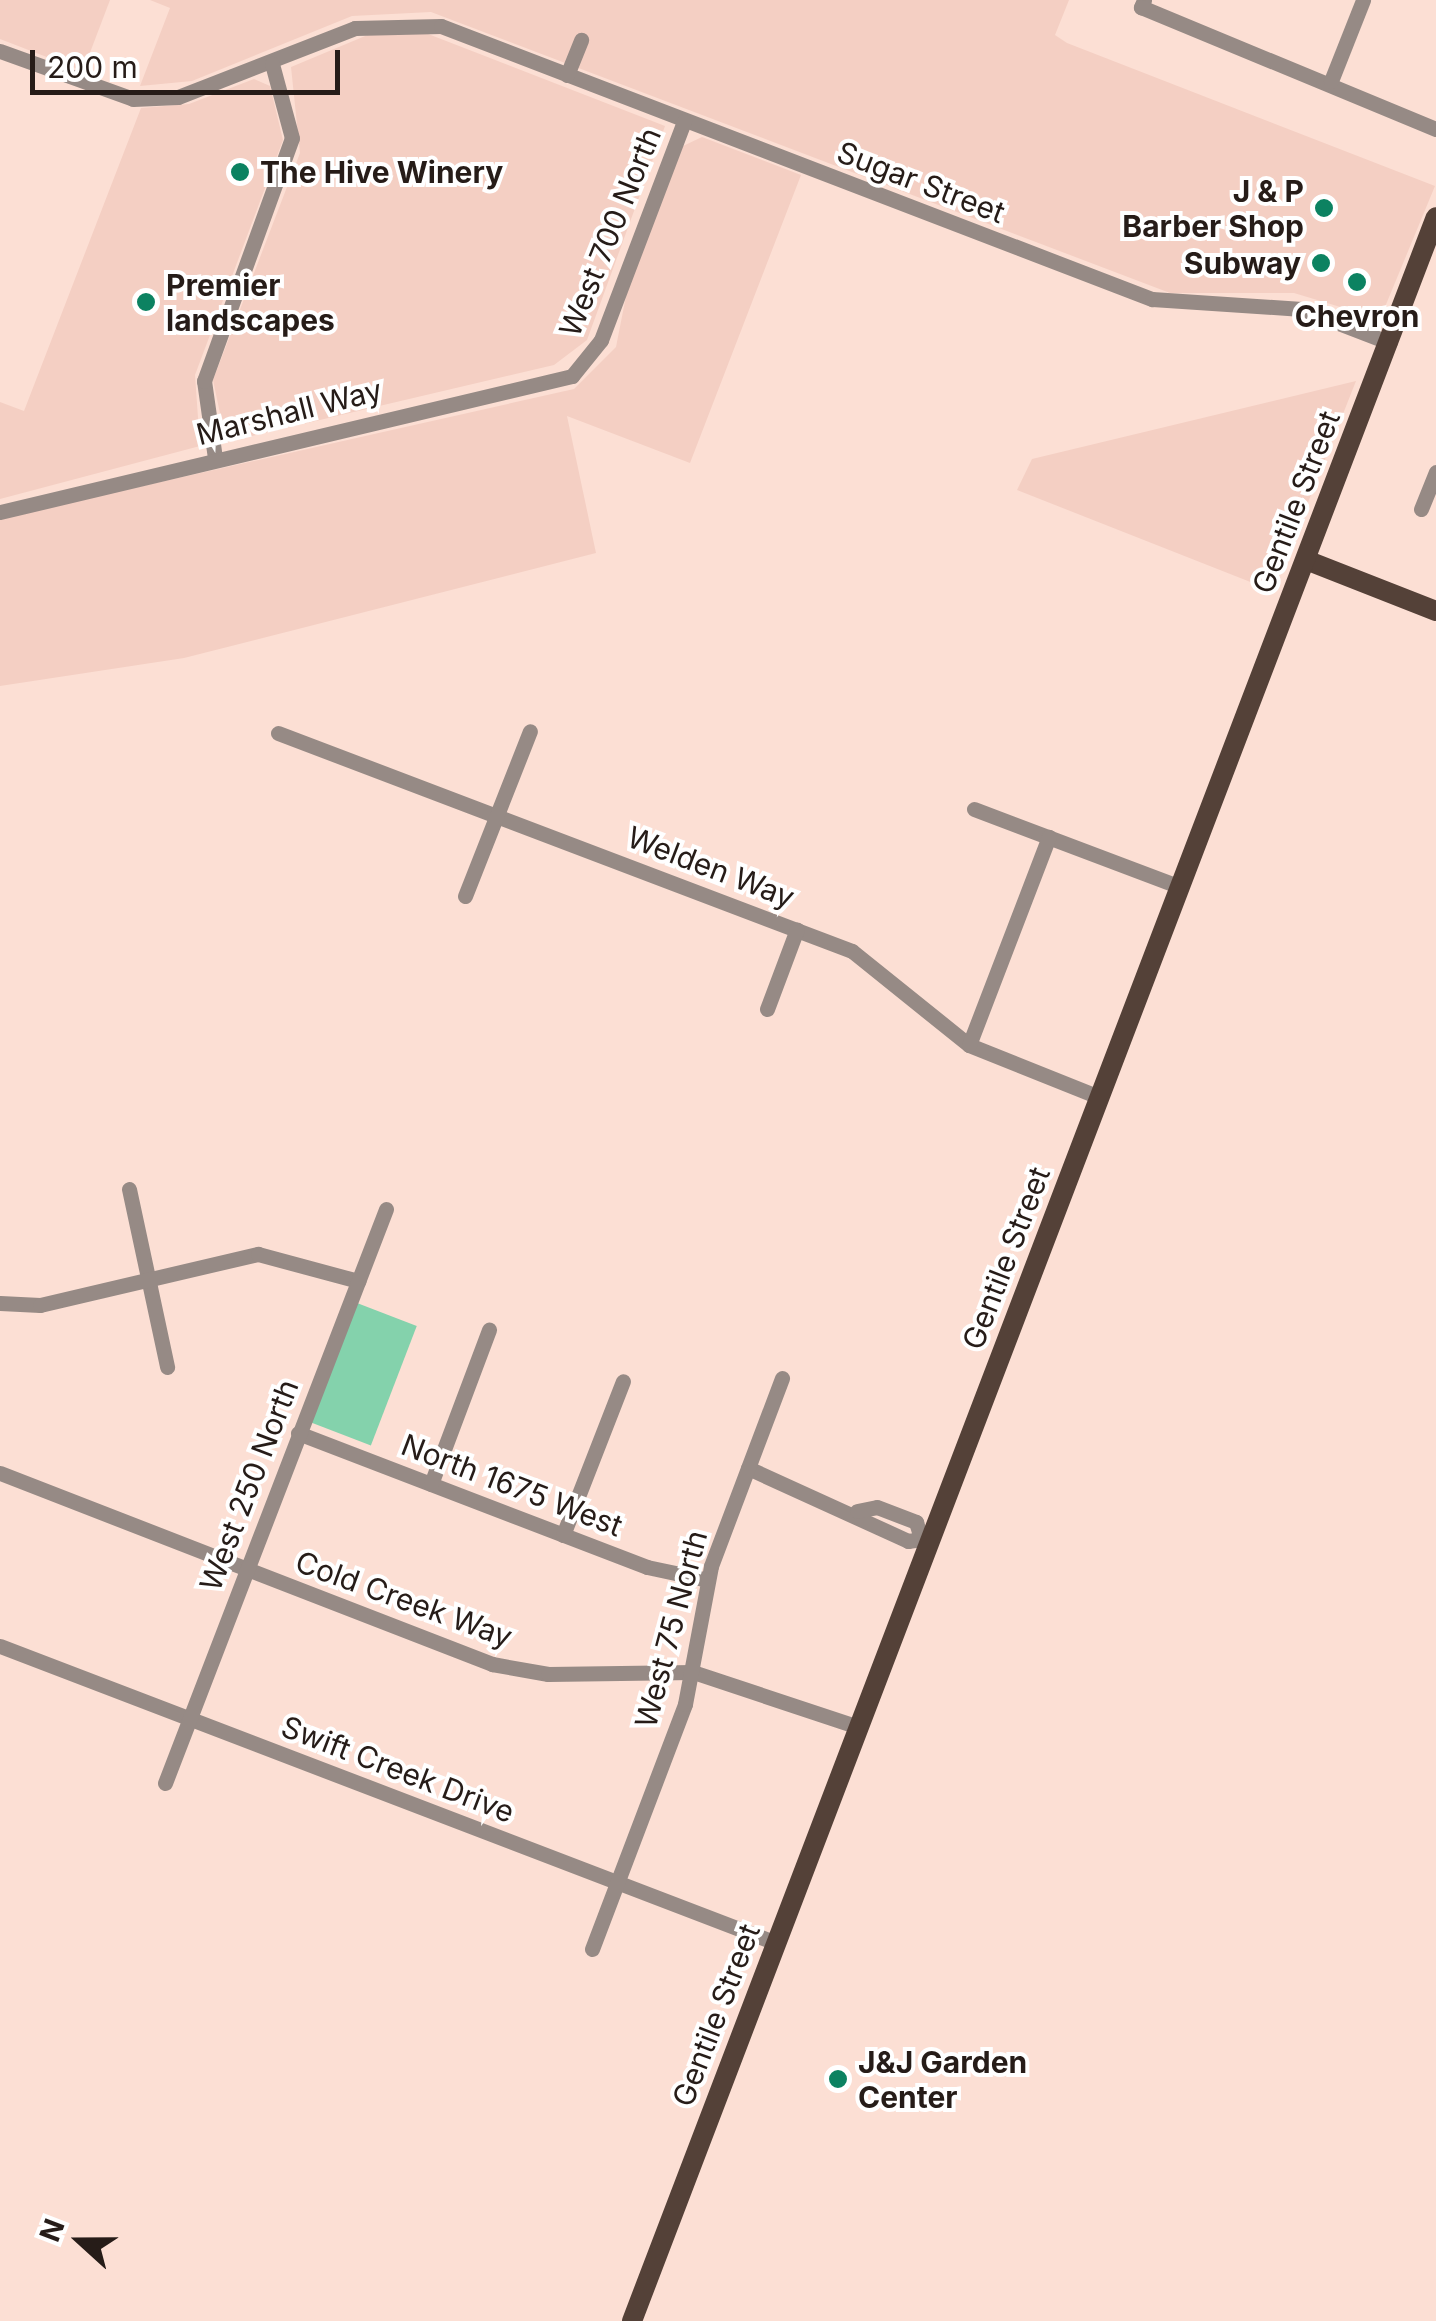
<!DOCTYPE html>
<html>
<head>
<meta charset="utf-8">
<style>
	body { margin:0 }
	#map { position:relative; width:1436px; height:2321px; overflow:hidden; background:#fcdfd4; font-family:Inter,sans-serif }
	div>[style] { position:absolute }
	.built>* { inset:0; background:#f4cfc3 }
	.green>* { inset:0; background:#84d2ac; transform-origin:0 0 }
	.minor>* { height:15px; margin:-7.5px; padding:0 7.5px; transform-origin:7.5px; border-radius:7.5px; background:#968a85 }
	.major>* { height:20px; margin:-10px; padding:0 10px; transform-origin:10px; border-radius:10px; background:#544138 }
	.dots>* { width:28px; height:28px; translate:-50% -50%; box-sizing:border-box; border:5px solid #fff; border-radius:50% }
	span { translate:-50% -50%; white-space:nowrap; text-align:center; line-height:1.15; -webkit-text-stroke:8px #fff; paint-order:stroke }
	.poi-label { font-size:30px; color:#261c18; font-weight:700 }
	.left { translate:0 -50%; text-align:left }
	.right { translate:-100% -50%; text-align:right }
	.street-label { font-size:30px; color:#261c18 }
	.north { position:absolute; left:30px; top:2191px; width:100px; height:100px; -webkit-text-stroke:8px #fff; paint-order:stroke; rotate:291deg; font-size:28px; font-weight:700; line-height:40px; text-align:center; color:#261c18 }
	.north::after { content:''; display:block; margin:auto; width:35px; height:45px; background:#261c18; clip-path:polygon(50% 0,100% 100%,50% 72%,0 100%) }
	.scale { position:absolute; left:30px; top:50px; width:310px; height:45px; box-sizing:border-box; border:5px solid #261c18; border-top:0; padding-left:12px; font-size:30px; line-height:35px; white-space:nowrap; color:#261c18; -webkit-text-stroke:8px #fff; paint-order:stroke }
</style>
</head>
<body>
<div id="map">
	<div class="built">
		<i style="clip-path:polygon(0 0,110px 0,83px 71px,0 39px)"></i>
		<i style="clip-path:polygon(150px 0,1069px 0,1055px 35px,1067px 43px,1435px 186px,1380px 319px,1294px 293px,1170px 293px,431px 12px,352px 16px,192px 81px,140px 86px,170px 8px)"></i>
		<i style="clip-path:polygon(423px 32px,665px 126px,587px 340px,554px 365px,226px 442px,213px 380px,300px 153px,291px 67px,370px 34px)"></i>
		<i style="clip-path:polygon(254px 79px,270px 86px,283px 140px,195px 375px,200px 446px,0 499px,0 402px,24px 411px,141px 108px,189px 104px)"></i>
		<i style="clip-path:polygon(702px 137px,801px 175px,690px 463px,567px 416px,596px 553px,184px 658px,0 686px,0 518px,574px 389px,616px 347px,627px 291px,683px 146px)"></i>
		<i style="clip-path:polygon(1356px 381px,1273px 591px,1017px 490px,1032px 459px)"></i>
	</div>
	<div class="green">
		<i style="left:357px;top:1303px;width:64px;height:128px;rotate:21deg"></i>
	</div>
	<div class="minor">
		<i style="left:1144px;top:0;width:8px;rotate:113deg"></i>
		<i style="left:1141px;top:7px;width:319px;rotate:22.5deg"></i>
		<i style="left:0;top:51px;width:141px;rotate:19.8deg"></i>
		<i style="left:133px;top:99px;width:45px;rotate:-2.5deg"></i>
		<i style="left:178px;top:97px;width:190px;rotate:-21.3deg"></i>
		<i style="left:355px;top:28px;width:86px;rotate:-1.3deg"></i>
		<i style="left:441px;top:26px;width:762px;rotate:21.01deg"></i>
		<i style="left:1152px;top:299px;width:150px;rotate:3.8deg"></i>
		<i style="left:1302px;top:309px;width:94px;rotate:21.1deg"></i>
		<i style="left:567px;top:75px;width:38px;rotate:-68deg"></i>
		<i style="left:1331px;top:81px;width:87px;rotate:-68.4deg"></i>
		<i style="left:215px;top:458px;width:78px;rotate:-98.1deg"></i>
		<i style="left:204px;top:381px;width:258px;rotate:-70.1deg"></i>
		<i style="left:292px;top:138px;width:77px;rotate:-105.1deg"></i>
		<i style="left:1421px;top:509px;width:40px;rotate:-68deg"></i>
		<i style="left:0;top:512px;width:588px;rotate:-13.37deg"></i>
		<i style="left:572px;top:376px;width:46px;rotate:-51.1deg"></i>
		<i style="left:601px;top:340px;width:234px;rotate:-69.2deg"></i>
		<i style="left:278px;top:733px;width:614px;rotate:20.8deg"></i>
		<i style="left:852px;top:951px;width:150px;rotate:38.8deg"></i>
		<i style="left:969px;top:1045px;width:140px;rotate:21.8deg"></i>
		<i style="left:974px;top:809px;width:220px;rotate:20.7deg"></i>
		<i style="left:465px;top:896px;width:177px;rotate:-68.5deg"></i>
		<i style="left:767px;top:1009px;width:85px;rotate:-69.4deg"></i>
		<i style="left:969px;top:1045px;width:223px;rotate:-69deg"></i>
		<i style="left:129px;top:1189px;width:182px;rotate:77.9deg"></i>
		<i style="left:0;top:1303px;width:40px;rotate:2.9deg"></i>
		<i style="left:40px;top:1305px;width:224px;rotate:-13.2deg"></i>
		<i style="left:258px;top:1254px;width:104px;rotate:15.1deg"></i>
		<i style="left:298px;top:1433px;width:374px;rotate:21deg"></i>
		<i style="left:647px;top:1567px;width:62px;rotate:12deg"></i>
		<i style="left:748px;top:1468px;width:176px;rotate:24.5deg"></i>
		<i style="left:908px;top:1541px;width:22px;rotate:-8deg"></i>
		<i style="left:0;top:1473px;width:528px;rotate:21.22deg"></i>
		<i style="left:492px;top:1664px;width:57px;rotate:10.1deg"></i>
		<i style="left:548px;top:1674px;width:145px;rotate:-0.8deg"></i>
		<i style="left:693px;top:1672px;width:174px;rotate:18.4deg"></i>
		<i style="left:431px;top:1484px;width:165px;rotate:-69.4deg"></i>
		<i style="left:857px;top:1511px;width:20px;rotate:-11deg"></i>
		<i style="left:877px;top:1507px;width:42px;rotate:21deg"></i>
		<i style="left:916px;top:1522px;width:14px;rotate:73deg"></i>
		<i style="left:563px;top:1535px;width:165px;rotate:-68.7deg"></i>
		<i style="left:0;top:1646px;width:831px;rotate:20.94deg"></i>
		<i style="left:165px;top:1783px;width:615px;rotate:-68.94deg"></i>
		<i style="left:592px;top:1949px;width:262px;rotate:-69.2deg"></i>
		<i style="left:685px;top:1704px;width:140px;rotate:-79.3deg"></i>
		<i style="left:711px;top:1566px;width:201px;rotate:-69.3deg"></i>
	</div>
	<div class="major">
		<i style="left:1306px;top:560px;width:140px;rotate:21.4deg"></i>
		<i style="left:632px;top:2321px;width:2252px;rotate:-69.09deg"></i>
	</div>
	<div class="dots">
		<i style="left:240px;top:172px;background:#0c8261"></i>
		<i style="left:1324px;top:208px;background:#0c8261"></i>
		<i style="left:1321px;top:263px;background:#0c8261"></i>
		<i style="left:1357px;top:282px;background:#0c8261"></i>
		<i style="left:146px;top:302px;background:#0c8261"></i>
		<i style="left:838px;top:2079px;background:#0c8261"></i>
	</div>
	<div class="poi-label">
		<span class="left" style="left:260px;top:172px">The Hive Winery</span>
		<span class="right" style="left:1304px;top:208px">J &amp; P<br>Barber Shop</span>
		<span class="right" style="left:1301px;top:263px">Subway</span>
		<span class="left" style="left:166px;top:302px">Premier<br>landscapes</span>
		<span style="left:1357px;top:316px">Chevron</span>
		<span class="left" style="left:858px;top:2079px">J&amp;J Garden<br>Center</span>
	</div>
	<div class="street-label">
		<span style="left:921px;top:182px;rotate:21deg">Sugar Street</span>
		<span style="left:610px;top:232px;rotate:-68deg">West 700 North</span>
		<span style="left:289px;top:412px;rotate:-14deg">Marshall Way</span>
		<span style="left:1296px;top:502px;rotate:-69deg">Gentile Street</span>
		<span style="left:711px;top:867px;rotate:21deg">Welden Way</span>
		<span style="left:1006px;top:1258px;rotate:-69deg">Gentile Street</span>
		<span style="left:249px;top:1485px;rotate:-69deg">West 250 North</span>
		<span style="left:512px;top:1485px;rotate:21deg">North 1675 West</span>
		<span style="left:404px;top:1599px;rotate:20deg">Cold Creek Way</span>
		<span style="left:671px;top:1629px;rotate:-75deg">West 75 North</span>
		<span style="left:398px;top:1769px;rotate:21deg">Swift Creek Drive</span>
		<span style="left:716px;top:2015px;rotate:-69deg">Gentile Street</span>
	</div>
	<div class="north">N</div>
	<div class="scale">200 m</div>
</div>
</body>
</html>
